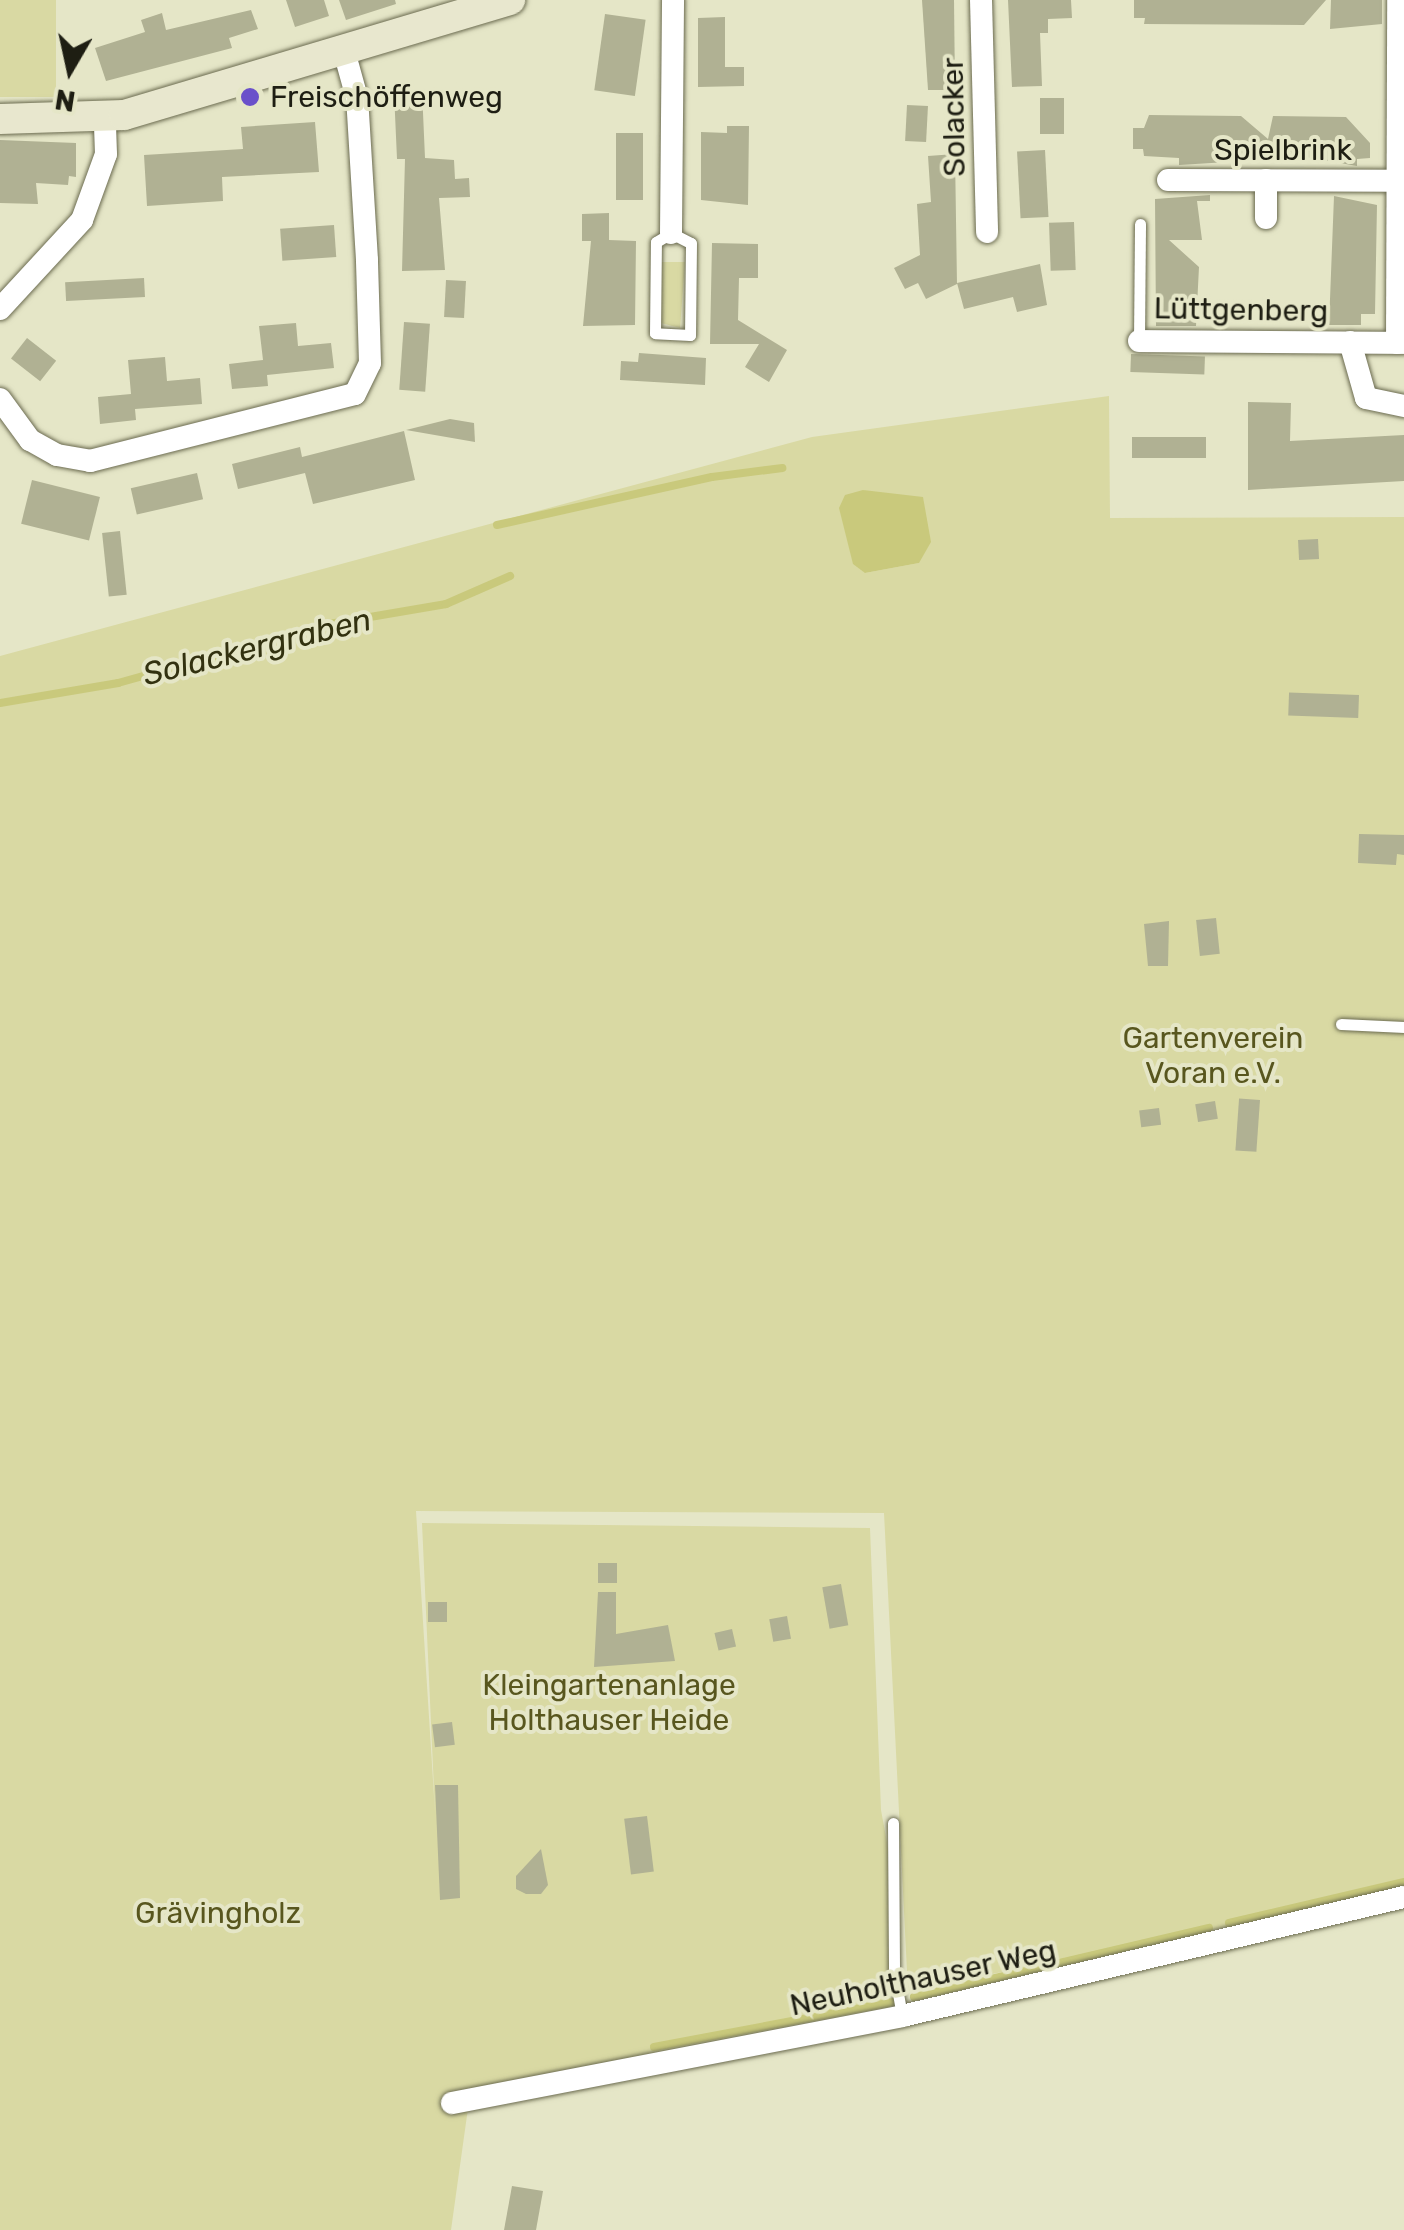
<!DOCTYPE html>
<html>
<head>
<meta charset="utf-8">
<style>
	body { margin:0 }
	#map { position:relative; width:1404px; height:2230px; overflow:hidden; background:#e5e6c7; font-family:Rubik,sans-serif }
	div>[style] { position:absolute }
	.green>* { inset:0; background:#d9d9a3; transform-origin:0 0 }
	.water>* { inset:0; background:#c9c97c }
	.stream>* { height:8px; margin:-4px; padding:0 4px; transform-origin:4px; border-radius:4px; background:#c9c97c }
	.building>* { inset:0; background:#b0b193; transform-origin:0 0 }
	.roads { filter:drop-shadow(0 0 2px #6b6b50) drop-shadow(0 0 2px #6b6b50) }
	.service>* { height:11px; margin:-5.5px; padding:0 5.5px; transform-origin:5.5px; border-radius:5.5px; background:#fff }
	.minor>* { height:22px; margin:-11px; padding:0 11px; transform-origin:11px; border-radius:11px; background:#fff }
	.secondary>* { height:30px; margin:-15px; padding:0 15px; transform-origin:15px; border-radius:15px; background:#e8e7ce }
	.dots>* { width:28px; height:28px; translate:-50% -50%; box-sizing:border-box; border:5px solid #e5e6c7; border-radius:50% }
	span { translate:-50% -50%; white-space:nowrap; text-align:center; line-height:1.15; -webkit-text-stroke:8px #e5e6c7; paint-order:stroke }
	.poi-label { font-size:30px; color:#1e1e13 }
	.left { translate:0 -50%; text-align:left }
	.street-label { font-size:30px; color:#1e1e13 }
	.park-label { font-size:30px; color:#58561e }
	.water-label { font-size:32px; color:#323110; font-style:italic }
	.north { position:absolute; left:20px; top:20px; width:100px; height:100px; -webkit-text-stroke:8px #e5e6c7; paint-order:stroke; rotate:189deg; font-size:28px; font-weight:700; line-height:40px; text-align:center; color:#1e1e13 }
	.north::after { content:''; display:block; margin:auto; width:35px; height:45px; background:#1e1e13; clip-path:polygon(50% 0,100% 100%,50% 72%,0 100%) }
</style>
</head>
<body>
<div id="map">
	<div class="green">
		<i style="left:0;top:0;width:56px;height:97px"></i>
		<i style="clip-path:polygon(661px 262px,685px 262px,680px 328px,661px 323px)"></i>
		<i style="clip-path:polygon(evenodd,1109px 396px,1110px 518px,1404px 517px,1404px 1891px,908px 1991px,884px 1513px,416px 1511px,435px 1812px,422px 1523px,870px 1528px,881px 1810px,890px 1859px,890px 2008px,470px 2094px,451px 2230px,0 2230px,0 656px,812px 437px,1109px 396px,863px 490px,879px 497px,919px 563px,865px 573px,863px 490px)"></i>
	</div>
	<div class="water">
		<i style="clip-path:polygon(863px 490px,923px 497px,931px 542px,919px 563px,865px 573px,853px 564px,839px 508px,845px 495px)"></i>
	</div>
	<div class="stream">
		<i style="left:497px;top:525px;width:220px;rotate:-12.6deg"></i>
		<i style="left:712px;top:477px;width:71px;rotate:-7.3deg"></i>
		<i style="left:0;top:703px;width:120px;rotate:-9.6deg"></i>
		<i style="left:118px;top:683px;width:219px;rotate:-15.6deg"></i>
		<i style="left:329px;top:624px;width:119px;rotate:-9.7deg"></i>
		<i style="left:446px;top:604px;width:70px;rotate:-23.6deg"></i>
		<i style="left:1229px;top:1923px;width:180px;rotate:-13.2deg"></i>
		<i style="left:914px;top:1997px;width:303px;rotate:-13.2deg"></i>
		<i style="left:654px;top:2047px;width:242px;rotate:-10.7deg"></i>
	</div>
	<div class="building">
		<i style="clip-path:polygon(286px 0,324px 0,329px 16px,295px 27px)"></i>
		<i style="clip-path:polygon(339px 0,395px 0,396px 4px,346px 20px)"></i>
		<i style="clip-path:polygon(922px 0,954px 0,955px 90px,928px 90px)"></i>
		<i style="clip-path:polygon(1008px 0,1071px 0,1072px 18px,1048px 19px,1048px 33px,1040px 33px,1042px 86px,1012px 87px)"></i>
		<i style="clip-path:polygon(1134px 0,1326px 0,1304px 25px,1144px 24px,1145px 18px,1134px 18px)"></i>
		<i style="clip-path:polygon(1331px 0,1382px 0,1382px 24px,1330px 29px)"></i>
		<i style="clip-path:polygon(251px 10px,258px 29px,229px 38px,232px 48px,106px 81px,95px 48px,145px 32px,141px 20px,162px 13px,166px 30px)"></i>
		<i style="left:605px;top:14px;width:41px;height:77px;rotate:8deg"></i>
		<i style="clip-path:polygon(725px 17px,725px 67px,744px 67px,744px 86px,698px 87px,698px 18px)"></i>
		<i style="clip-path:polygon(422px 90px,425px 158px,454px 160px,455px 179px,469px 178px,470px 197px,439px 198px,445px 270px,402px 271px,405px 159px,397px 159px,394px 92px)"></i>
		<i style="left:1040px;top:98px;width:24px;height:36px"></i>
		<i style="left:907px;top:105px;width:21px;height:36px;rotate:3deg"></i>
		<i style="clip-path:polygon(1149px 115px,1241px 116px,1268px 139px,1273px 116px,1346px 117px,1370px 143px,1370px 158px,1357px 159px,1357px 166px,1306px 157px,1179px 165px,1179px 158px,1144px 156px,1143px 149px,1133px 149px,1133px 128px,1144px 128px)"></i>
		<i style="clip-path:polygon(315px 122px,319px 172px,222px 177px,223px 201px,147px 206px,144px 155px,243px 149px,241px 127px)"></i>
		<i style="clip-path:polygon(727px 126px,749px 126px,748px 205px,701px 200px,701px 132px,727px 133px)"></i>
		<i style="left:616px;top:133px;width:27px;height:67px"></i>
		<i style="clip-path:polygon(0 140px,76px 143px,76px 177px,69px 176px,68px 185px,36px 183px,38px 204px,0 203px)"></i>
		<i style="left:1045px;top:150px;width:67px;height:28px;rotate:87deg"></i>
		<i style="clip-path:polygon(955px 154px,957px 284px,926px 299px,918px 283px,905px 289px,894px 268px,920px 255px,917px 204px,931px 202px,928px 156px)"></i>
		<i style="clip-path:polygon(1210px 195px,1210px 201px,1197px 201px,1202px 240px,1169px 240px,1199px 267px,1196px 326px,1156px 326px,1155px 199px)"></i>
		<i style="clip-path:polygon(1334px 196px,1377px 205px,1375px 314px,1361px 314px,1361px 325px,1329px 325px)"></i>
		<i style="clip-path:polygon(609px 213px,609px 240px,636px 241px,635px 325px,583px 326px,591px 241px,582px 241px,582px 214px)"></i>
		<i style="left:1074px;top:222px;width:48px;height:25px;rotate:88deg"></i>
		<i style="left:334px;top:225px;width:32px;height:54px;rotate:86deg"></i>
		<i style="clip-path:polygon(712px 243px,758px 244px,758px 278px,739px 278px,738px 320px,787px 350px,769px 382px,745px 367px,759px 344px,710px 344px)"></i>
		<i style="clip-path:polygon(1040px 264px,1047px 305px,1017px 312px,1013px 297px,964px 309px,957px 283px)"></i>
		<i style="left:144px;top:278px;width:19px;height:79px;rotate:87deg"></i>
		<i style="left:446px;top:280px;width:20px;height:37px;rotate:3deg"></i>
		<i style="left:404px;top:322px;width:26px;height:68px;rotate:4deg"></i>
		<i style="clip-path:polygon(296px 323px,298px 346px,331px 343px,334px 368px,267px 375px,268px 386px,232px 389px,229px 364px,263px 360px,259px 326px)"></i>
		<i style="left:27px;top:338px;width:37px;height:26px;rotate:38deg"></i>
		<i style="clip-path:polygon(639px 353px,706px 358px,705px 385px,620px 380px,621px 361px,638px 362px)"></i>
		<i style="left:1131px;top:354px;width:74px;height:18px;rotate:2deg"></i>
		<i style="clip-path:polygon(165px 357px,167px 381px,200px 378px,202px 404px,135px 409px,136px 420px,100px 424px,98px 397px,131px 394px,128px 360px)"></i>
		<i style="clip-path:polygon(1248px 402px,1291px 403px,1290px 441px,1404px 435px,1404px 481px,1248px 490px)"></i>
		<i style="clip-path:polygon(450px 419px,474px 423px,475px 442px,406px 430px)"></i>
		<i style="clip-path:polygon(404px 431px,415px 480px,313px 504px,305px 473px,238px 489px,232px 464px,300px 447px,302px 457px)"></i>
		<i style="left:1132px;top:437px;width:74px;height:21px"></i>
		<i style="left:197px;top:473px;width:27px;height:68px;rotate:77deg"></i>
		<i style="left:32px;top:480px;width:70px;height:45px;rotate:14deg"></i>
		<i style="left:120px;top:531px;width:64px;height:18px;rotate:84deg"></i>
		<i style="left:1318px;top:539px;width:20px;height:20px;rotate:87deg"></i>
		<i style="left:1359px;top:695px;width:23px;height:70px;rotate:92deg"></i>
		<i style="clip-path:polygon(1359px 834px,1404px 835px,1404px 855px,1397px 854px,1396px 865px,1358px 863px)"></i>
		<i style="left:1216px;top:918px;width:36px;height:20px;rotate:84deg"></i>
		<i style="clip-path:polygon(1169px 921px,1168px 966px,1148px 966px,1144px 924px)"></i>
		<i style="left:1260px;top:1100px;width:52px;height:21px;rotate:94deg"></i>
		<i style="left:1215px;top:1101px;width:18px;height:20px;rotate:81deg"></i>
		<i style="left:1159px;top:1108px;width:17px;height:20px;rotate:83deg"></i>
		<i style="left:617px;top:1563px;width:20px;height:19px;rotate:90deg"></i>
		<i style="left:841px;top:1584px;width:42px;height:19px;rotate:80deg"></i>
		<i style="clip-path:polygon(598px 1592px,616px 1592px,616px 1634px,668px 1625px,675px 1661px,594px 1667px)"></i>
		<i style="left:428px;top:1602px;width:19px;height:20px"></i>
		<i style="left:787px;top:1616px;width:23px;height:18px;rotate:80deg"></i>
		<i style="left:732px;top:1629px;width:18px;height:18px;rotate:77deg"></i>
		<i style="left:452px;top:1722px;width:23px;height:20px;rotate:83deg"></i>
		<i style="clip-path:polygon(435px 1785px,458px 1785px,460px 1898px,440px 1900px)"></i>
		<i style="left:647px;top:1816px;width:56px;height:23px;rotate:83deg"></i>
		<i style="clip-path:polygon(541px 1849px,548px 1885px,541px 1894px,526px 1894px,516px 1889px,516px 1876px)"></i>
		<i style="clip-path:polygon(512px 2186px,543px 2191px,536px 2230px,504px 2230px)"></i>
	</div>
	<div class="roads">
		<div class="service">
			<i style="left:671px;top:233px;width:22px;rotate:27deg"></i>
			<i style="left:691px;top:243px;width:92px;rotate:90.6deg"></i>
			<i style="left:690px;top:335px;width:35px;rotate:-177deg"></i>
			<i style="left:655px;top:333px;width:91px;rotate:-89.4deg"></i>
			<i style="left:656px;top:242px;width:17px;rotate:-31deg"></i>
			<i style="left:1139px;top:341px;width:117px;rotate:-89.5deg"></i>
			<i style="left:1341px;top:1024px;width:63px;rotate:2.7deg"></i>
			<i style="left:893px;top:1823px;width:148px;rotate:89.6deg"></i>
			<i style="left:894px;top:1971px;width:46px;rotate:79.9deg"></i>
		</div>
		<div class="minor">
			<i style="left:981px;top:0;width:232px;rotate:88.5deg"></i>
			<i style="left:1168px;top:180px;width:230px;rotate:0.2deg"></i>
			<i style="left:1266px;top:180px;width:38px;rotate:90deg"></i>
			<i style="left:671px;top:233px;width:233px;rotate:-89.5deg"></i>
			<i style="left:0;top:309px;width:121px;rotate:-47.3deg"></i>
			<i style="left:82px;top:220px;width:70px;rotate:-70deg"></i>
			<i style="left:106px;top:154px;width:37px;rotate:-92deg"></i>
			<i style="left:1139px;top:341px;width:265px;rotate:0.4deg"></i>
			<i style="left:1350px;top:342px;width:58px;rotate:74.1deg"></i>
			<i style="left:1366px;top:398px;width:39px;rotate:12deg"></i>
			<i style="left:1397px;top:343px;width:343px;rotate:-89.8deg"></i>
			<i style="left:0;top:399px;width:51px;rotate:53.8deg"></i>
			<i style="left:30px;top:440px;width:31px;rotate:29deg"></i>
			<i style="left:57px;top:455px;width:34px;rotate:10deg"></i>
			<i style="left:90px;top:461px;width:273px;rotate:-14.2deg"></i>
			<i style="left:355px;top:394px;width:34px;rotate:-64deg"></i>
			<i style="left:370px;top:363px;width:103px;rotate:-91.7deg"></i>
			<i style="left:367px;top:260px;width:162px;rotate:-93.5deg"></i>
			<i style="left:357px;top:98px;width:49px;rotate:-105.5deg"></i>
			<i style="left:452px;top:2103px;width:458px;rotate:-10.9deg"></i>
			<i style="left:902px;top:2016px;width:516px;rotate:-13.34deg"></i>
		</div>
		<div class="secondary">
			<i style="left:0;top:119px;width:124px;rotate:-1.8deg"></i>
			<i style="left:124px;top:115px;width:403px;rotate:-16.6deg"></i>
		</div>
	</div>
	<div class="dots">
		<i style="left:250px;top:97px;background:#6a50ca"></i>
	</div>
	<div class="poi-label">
		<span class="left" style="left:270px;top:97px">Freischöffenweg</span>
	</div>
	<div class="street-label">
		<span style="left:954px;top:117px;rotate:-91deg">Solacker</span>
		<span style="left:1283px;top:150px">Spielbrink</span>
		<span style="left:1241px;top:310px;rotate:1deg">Lüttgenberg</span>
		<span style="left:923px;top:1978px;rotate:-12deg">Neuholthauser Weg</span>
	</div>
	<div class="park-label">
		<span style="left:1213px;top:1055px">Gartenverein<br>Voran e.V.</span>
		<span style="left:609px;top:1702px">Kleingartenanlage<br>Holthauser Heide</span>
		<span style="left:218px;top:1913px">Grävingholz</span>
	</div>
	<div class="water-label">
		<span style="left:257px;top:647px;rotate:-14deg">Solackergraben</span>
	</div>
	<div class="north">N</div>
</div>
</body>
</html>
